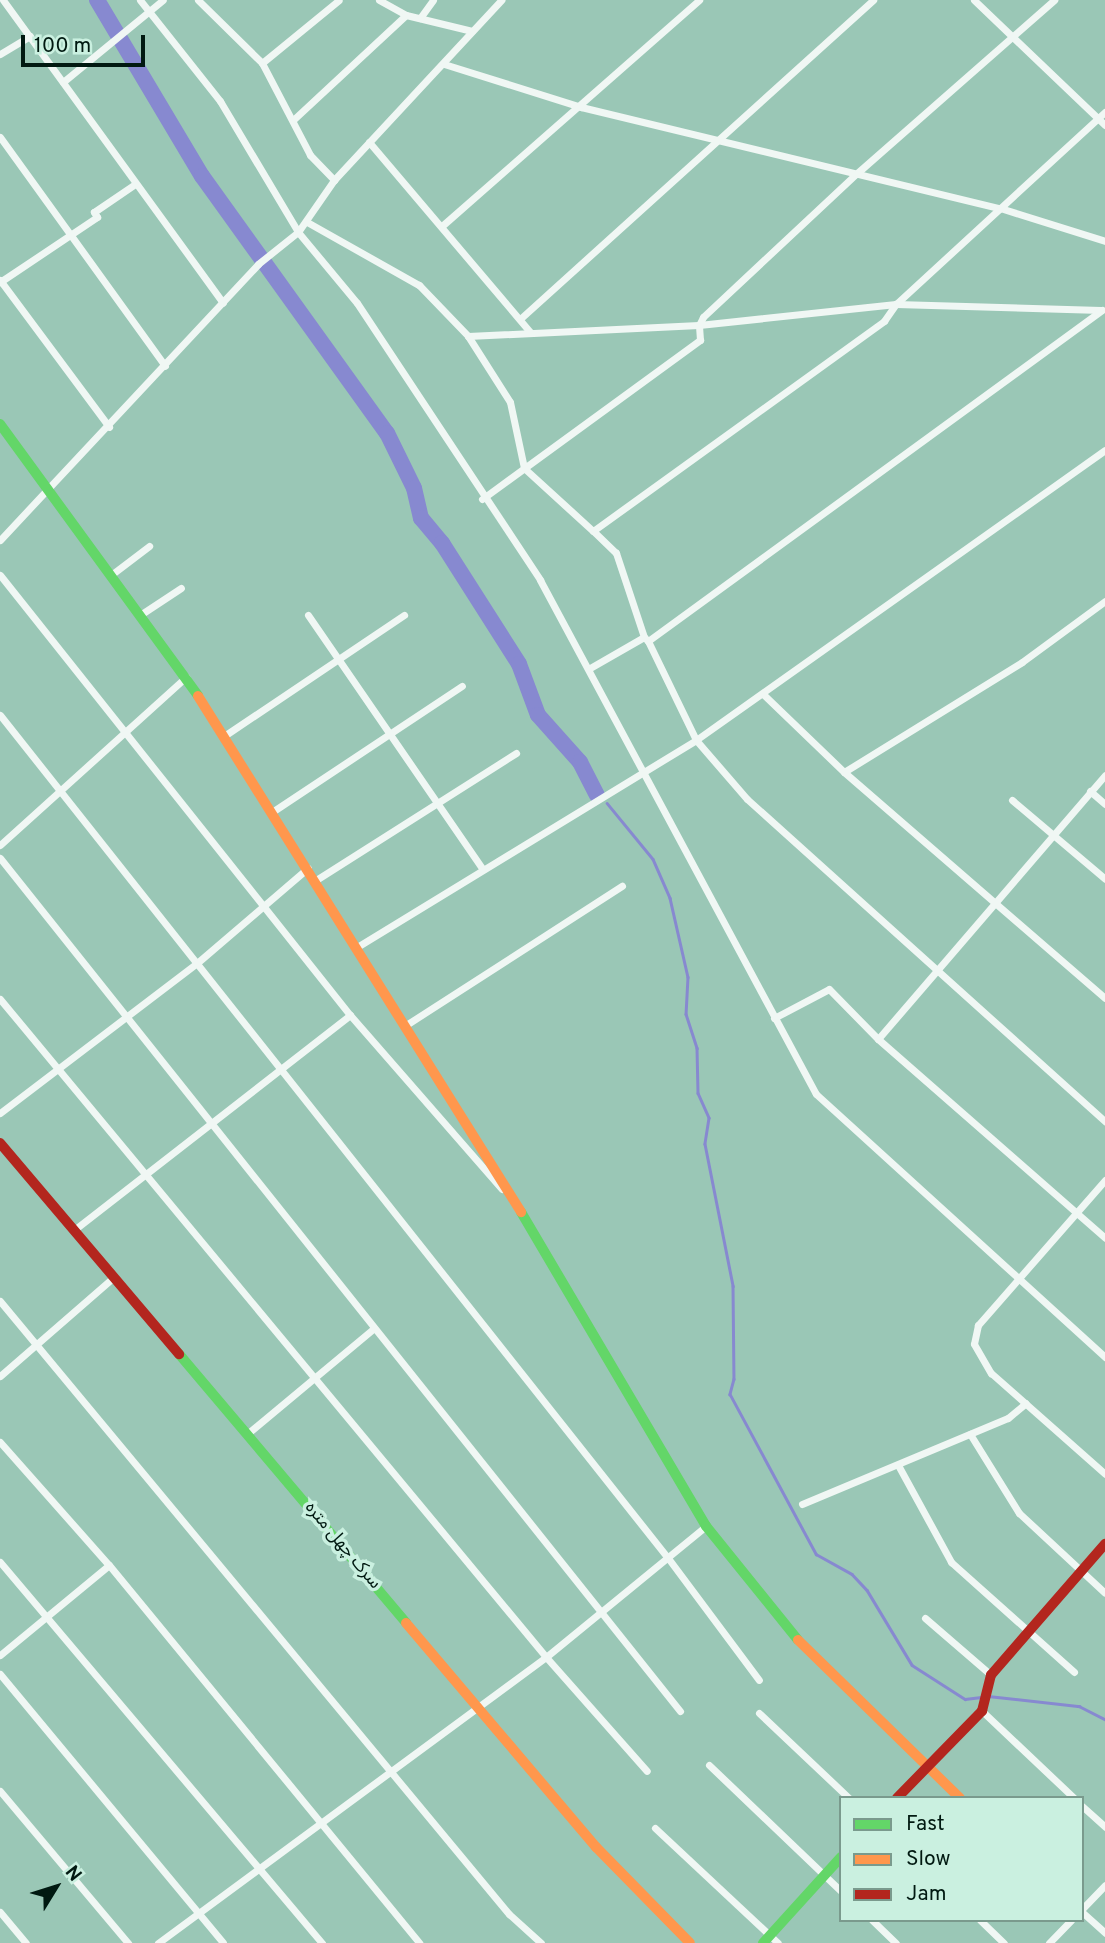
<!DOCTYPE html>
<html>
<head>
<meta charset="utf-8">
<style>
	body { margin:0 }
	#map { position:relative; width:1105px; height:1943px; overflow:hidden; background:#9ac7b6; font-family:Overpass,"Noto Sans Arabic",sans-serif }
	div>[style] { position:absolute }
	.stream>* { height:2.5px; margin:-1.25px; padding:0 1.25px; transform-origin:1.25px; border-radius:1.25px; background:#8789d0 }
	.river>* { height:16px; margin:-8px; padding:0 8px; transform-origin:8px; border-radius:8px; background:#8789d0 }
	.street>* { height:7px; margin:-3.5px; padding:0 3.5px; transform-origin:3.5px; border-radius:3.5px; background:#f0f7f4 }
	.fast>* { height:10px; margin:-5px; padding:0 5px; transform-origin:5px; border-radius:5px; background:#63d668 }
	.slow>* { height:10px; margin:-5px; padding:0 5px; transform-origin:5px; border-radius:5px; background:#ff974d }
	.jam>* { height:10px; margin:-5px; padding:0 5px; transform-origin:5px; border-radius:5px; background:#b3261e }
	span { translate:-50% -50%; white-space:nowrap; text-align:center; line-height:1.15; -webkit-text-stroke:7px #caf0e0; paint-order:stroke }
	.street-label { font-size:18px; color:#011911 }
	.legend { position:absolute; left:839px; top:1796px; width:245px; height:126px; box-sizing:border-box; background:#caf0e0; border:2px solid #7a9a8d; margin:0; padding:9px 12px; list-style:none; font-size:21px; color:#011911 }
	.legend li { display:flex; align-items:center; gap:14px; height:35px }
	.legend b { width:35px; border:2px solid #7a9a8d }
	.north { position:absolute; left:21px; top:1852px; width:70px; height:70px; -webkit-text-stroke:5px #caf0e0; paint-order:stroke; rotate:52deg; font-size:19px; font-weight:700; line-height:28px; text-align:center; color:#011911 }
	.north::after { content:''; display:block; margin:auto; width:24px; height:32px; background:#011911; clip-path:polygon(50% 0,100% 100%,50% 72%,0 100%) }
	.scale { position:absolute; left:21px; top:35px; width:124px; height:32px; box-sizing:border-box; border:4px solid #011911; border-top:0; padding-left:9px; font-size:21px; line-height:24px; white-space:nowrap; color:#011911; -webkit-text-stroke:5px #caf0e0; paint-order:stroke }
</style>
</head>
<body>
<div id="map">
	<div class="stream">
		<i style="left:607px;top:803px;width:72px;rotate:50.6deg"></i>
		<i style="left:653px;top:859px;width:43px;rotate:66.4deg"></i>
		<i style="left:670px;top:898px;width:81px;rotate:77.2deg"></i>
		<i style="left:688px;top:977px;width:37px;rotate:93deg"></i>
		<i style="left:686px;top:1014px;width:36px;rotate:72deg"></i>
		<i style="left:697px;top:1048px;width:45px;rotate:88.7deg"></i>
		<i style="left:698px;top:1093px;width:27px;rotate:66deg"></i>
		<i style="left:709px;top:1118px;width:26px;rotate:99deg"></i>
		<i style="left:705px;top:1144px;width:145px;rotate:78.8deg"></i>
		<i style="left:733px;top:1286px;width:93px;rotate:89.4deg"></i>
		<i style="left:734px;top:1379px;width:16px;rotate:105deg"></i>
		<i style="left:730px;top:1394px;width:182px;rotate:61.7deg"></i>
		<i style="left:816px;top:1554px;width:41px;rotate:29.1deg"></i>
		<i style="left:852px;top:1574px;width:22px;rotate:47deg"></i>
		<i style="left:867px;top:1590px;width:87px;rotate:59deg"></i>
		<i style="left:912px;top:1665px;width:63px;rotate:32.7deg"></i>
		<i style="left:965px;top:1699px;width:16px;rotate:-7deg"></i>
		<i style="left:988px;top:1696px;width:92px;rotate:6.3deg"></i>
		<i style="left:1079px;top:1706px;width:29px;rotate:27deg"></i>
	</div>
	<div class="river">
		<i style="left:97px;top:0;width:205px;rotate:59.2deg"></i>
		<i style="left:202px;top:176px;width:317px;rotate:54.3deg"></i>
		<i style="left:387px;top:433px;width:61px;rotate:63.9deg"></i>
		<i style="left:414px;top:488px;width:31px;rotate:77deg"></i>
		<i style="left:421px;top:518px;width:33px;rotate:50deg"></i>
		<i style="left:442px;top:543px;width:143px;rotate:57.5deg"></i>
		<i style="left:519px;top:664px;width:54px;rotate:69.6deg"></i>
		<i style="left:538px;top:715px;width:63px;rotate:48.2deg"></i>
		<i style="left:580px;top:762px;width:37px;rotate:63deg"></i>
	</div>
	<div class="street">
		<i style="left:3px;top:0;width:374px;rotate:54deg"></i>
		<i style="left:140px;top:0;width:129px;rotate:51.6deg"></i>
		<i style="left:220px;top:101px;width:152px;rotate:59.2deg"></i>
		<i style="left:298px;top:232px;width:92px;rotate:50.3deg"></i>
		<i style="left:357px;top:303px;width:332px;rotate:56.5deg"></i>
		<i style="left:540px;top:580px;width:583px;rotate:61.77deg"></i>
		<i style="left:816px;top:1094px;width:391px;rotate:42.3deg"></i>
		<i style="left:198px;top:0;width:90px;rotate:44.5deg"></i>
		<i style="left:262px;top:63px;width:104px;rotate:62.4deg"></i>
		<i style="left:310px;top:155px;width:35px;rotate:46deg"></i>
		<i style="left:379px;top:0;width:31px;rotate:29deg"></i>
		<i style="left:406px;top:15px;width:68px;rotate:13.6deg"></i>
		<i style="left:974px;top:0;width:181px;rotate:43.7deg"></i>
		<i style="left:420px;top:18px;width:22px;rotate:-54deg"></i>
		<i style="left:0;top:54px;width:35px;rotate:-31deg"></i>
		<i style="left:262px;top:63px;width:99px;rotate:-39.3deg"></i>
		<i style="left:444px;top:64px;width:144px;rotate:17.4deg"></i>
		<i style="left:581px;top:107px;width:431px;rotate:13.6deg"></i>
		<i style="left:1000px;top:208px;width:110px;rotate:17.4deg"></i>
		<i style="left:63px;top:82px;width:129px;rotate:-39.4deg"></i>
		<i style="left:293px;top:120px;width:154px;rotate:-42.9deg"></i>
		<i style="left:0;top:137px;width:282px;rotate:54.2deg"></i>
		<i style="left:369px;top:142px;width:249px;rotate:49.7deg"></i>
		<i style="left:307px;top:222px;width:129px;rotate:29.4deg"></i>
		<i style="left:419px;top:285px;width:71px;rotate:46.1deg"></i>
		<i style="left:468px;top:336px;width:231px;rotate:-2.7deg"></i>
		<i style="left:699px;top:325px;width:198px;rotate:-6.1deg"></i>
		<i style="left:896px;top:304px;width:205px;rotate:1.7deg"></i>
		<i style="left:443px;top:225px;width:341px;rotate:-41.3deg"></i>
		<i style="left:0;top:280px;width:183px;rotate:53.4deg"></i>
		<i style="left:0;top:282px;width:117px;rotate:-33.8deg"></i>
		<i style="left:97px;top:217px;width:6px;rotate:-121deg"></i>
		<i style="left:94px;top:212px;width:50px;rotate:-34.3deg"></i>
		<i style="left:520px;top:319px;width:476px;rotate:-42.1deg"></i>
		<i style="left:468px;top:336px;width:78px;rotate:57.5deg"></i>
		<i style="left:510px;top:402px;width:67px;rotate:78deg"></i>
		<i style="left:524px;top:468px;width:93px;rotate:42.4deg"></i>
		<i style="left:482px;top:499px;width:270px;rotate:-36.1deg"></i>
		<i style="left:700px;top:340px;width:15px;rotate:-94deg"></i>
		<i style="left:699px;top:325px;width:9px;rotate:-63deg"></i>
		<i style="left:703px;top:317px;width:209px;rotate:-43.1deg"></i>
		<i style="left:856px;top:174px;width:264px;rotate:-41.3deg"></i>
		<i style="left:0;top:540px;width:378px;rotate:-46.9deg"></i>
		<i style="left:258px;top:264px;width:51px;rotate:-38.7deg"></i>
		<i style="left:298px;top:232px;width:63px;rotate:-55.3deg"></i>
		<i style="left:334px;top:180px;width:246px;rotate:-47.1deg"></i>
		<i style="left:0;top:575px;width:562px;rotate:51.5deg"></i>
		<i style="left:350px;top:1015px;width:231px;rotate:48.9deg"></i>
		<i style="left:111px;top:575px;width:48px;rotate:-37.3deg"></i>
		<i style="left:140px;top:615px;width:49px;rotate:-33.4deg"></i>
		<i style="left:308px;top:615px;width:307px;rotate:55.5deg"></i>
		<i style="left:644px;top:637px;width:89px;rotate:-108.4deg"></i>
		<i style="left:616px;top:553px;width:32px;rotate:-136deg"></i>
		<i style="left:593px;top:531px;width:359px;rotate:-35.8deg"></i>
		<i style="left:884px;top:321px;width:21px;rotate:-55deg"></i>
		<i style="left:896px;top:304px;width:284px;rotate:-42.6deg"></i>
		<i style="left:648px;top:641px;width:110px;rotate:64.1deg"></i>
		<i style="left:696px;top:740px;width:78px;rotate:49.2deg"></i>
		<i style="left:747px;top:799px;width:482px;rotate:42deg"></i>
		<i style="left:590px;top:668px;width:62px;rotate:-29.9deg"></i>
		<i style="left:644px;top:637px;width:6px;rotate:45deg"></i>
		<i style="left:648px;top:641px;width:562px;rotate:-36.09deg"></i>
		<i style="left:764px;top:695px;width:111px;rotate:43.9deg"></i>
		<i style="left:844px;top:772px;width:345px;rotate:40.9deg"></i>
		<i style="left:0;top:715px;width:1076px;rotate:51.61deg"></i>
		<i style="left:668px;top:1558px;width:152px;rotate:53.3deg"></i>
		<i style="left:224px;top:736px;width:217px;rotate:-33.9deg"></i>
		<i style="left:844px;top:772px;width:209px;rotate:-31.7deg"></i>
		<i style="left:1022px;top:662px;width:103px;rotate:-36.3deg"></i>
		<i style="left:1090px;top:791px;width:20px;rotate:41deg"></i>
		<i style="left:1012px;top:800px;width:122px;rotate:40.3deg"></i>
		<i style="left:272px;top:812px;width:228px;rotate:-33.6deg"></i>
		<i style="left:0;top:845px;width:251px;rotate:-42.1deg"></i>
		<i style="left:0;top:858px;width:1091px;rotate:51.44deg"></i>
		<i style="left:316px;top:880px;width:237px;rotate:-32.4deg"></i>
		<i style="left:357px;top:947px;width:397px;rotate:-31.4deg"></i>
		<i style="left:696px;top:740px;width:501px;rotate:-35.34deg"></i>
		<i style="left:0;top:999px;width:855px;rotate:50.31deg"></i>
		<i style="left:546px;top:1657px;width:152px;rotate:48.5deg"></i>
		<i style="left:774px;top:1018px;width:62px;rotate:-27.8deg"></i>
		<i style="left:829px;top:989px;width:70px;rotate:45.6deg"></i>
		<i style="left:878px;top:1039px;width:302px;rotate:41.2deg"></i>
		<i style="left:406px;top:1025px;width:257px;rotate:-32.8deg"></i>
		<i style="left:878px;top:1039px;width:348px;rotate:-49.3deg"></i>
		<i style="left:0;top:1113px;width:248px;rotate:-37.3deg"></i>
		<i style="left:197px;top:963px;width:146px;rotate:-40.6deg"></i>
		<i style="left:1105px;top:1180px;width:193px;rotate:131.2deg"></i>
		<i style="left:978px;top:1325px;width:19px;rotate:102deg"></i>
		<i style="left:974px;top:1344px;width:34px;rotate:60deg"></i>
		<i style="left:991px;top:1373px;width:152px;rotate:41.5deg"></i>
		<i style="left:74px;top:1230px;width:350px;rotate:-37.9deg"></i>
		<i style="left:0;top:1301px;width:797px;rotate:50.3deg"></i>
		<i style="left:509px;top:1914px;width:43px;rotate:42.2deg"></i>
		<i style="left:0;top:1376px;width:151px;rotate:-41deg"></i>
		<i style="left:247px;top:1434px;width:165px;rotate:-39.8deg"></i>
		<i style="left:970px;top:1434px;width:93px;rotate:58.2deg"></i>
		<i style="left:1019px;top:1513px;width:117px;rotate:42.9deg"></i>
		<i style="left:0;top:1442px;width:164px;rotate:48.5deg"></i>
		<i style="left:109px;top:1565px;width:489px;rotate:50.6deg"></i>
		<i style="left:898px;top:1465px;width:111px;rotate:61.3deg"></i>
		<i style="left:951px;top:1562px;width:165px;rotate:41.8deg"></i>
		<i style="left:802px;top:1504px;width:223px;rotate:-22.7deg"></i>
		<i style="left:1008px;top:1418px;width:23px;rotate:-40deg"></i>
		<i style="left:0;top:1562px;width:499px;rotate:49.8deg"></i>
		<i style="left:925px;top:1618px;width:87px;rotate:40.8deg"></i>
		<i style="left:0;top:1655px;width:141px;rotate:-39.5deg"></i>
		<i style="left:0;top:1674px;width:349px;rotate:50.3deg"></i>
		<i style="left:982px;top:1711px;width:127px;rotate:43.4deg"></i>
		<i style="left:759px;top:1713px;width:124px;rotate:43.4deg"></i>
		<i style="left:709px;top:1765px;width:182px;rotate:43.7deg"></i>
		<i style="left:0;top:1791px;width:199px;rotate:49.9deg"></i>
		<i style="left:1082px;top:1806px;width:31px;rotate:42deg"></i>
		<i style="left:655px;top:1828px;width:168px;rotate:43.1deg"></i>
		<i style="left:1082px;top:1909px;width:33px;rotate:-46deg"></i>
		<i style="left:0;top:1912px;width:40px;rotate:50deg"></i>
		<i style="left:1082px;top:1912px;width:31px;rotate:42deg"></i>
		<i style="left:872px;top:1920px;width:33px;rotate:44deg"></i>
		<i style="left:980px;top:1920px;width:33px;rotate:44deg"></i>
		<i style="left:158px;top:1943px;width:482px;rotate:-36.4deg"></i>
		<i style="left:546px;top:1657px;width:207px;rotate:-39.3deg"></i>
		<i style="left:1049px;top:1943px;width:32px;rotate:-46deg"></i>
	</div>
	<div class="fast">
		<i style="left:0;top:424px;width:336px;rotate:53.9deg"></i>
		<i style="left:521px;top:1212px;width:364px;rotate:59.5deg"></i>
		<i style="left:706px;top:1526px;width:146px;rotate:51.1deg"></i>
		<i style="left:179px;top:1354px;width:352px;rotate:49.8deg"></i>
		<i style="left:763px;top:1943px;width:116px;rotate:-47.8deg"></i>
	</div>
	<div class="slow">
		<i style="left:198px;top:696px;width:609px;rotate:57.95deg"></i>
		<i style="left:406px;top:1623px;width:294px;rotate:49.7deg"></i>
		<i style="left:596px;top:1847px;width:134px;rotate:45.6deg"></i>
		<i style="left:798px;top:1640px;width:226px;rotate:44.3deg"></i>
	</div>
	<div class="jam">
		<i style="left:0;top:1143px;width:277px;rotate:49.7deg"></i>
		<i style="left:897px;top:1798px;width:122px;rotate:-45.7deg"></i>
		<i style="left:982px;top:1711px;width:37px;rotate:-76deg"></i>
		<i style="left:991px;top:1675px;width:174px;rotate:-49deg"></i>
	</div>
	<div class="street-label">
		<span style="left:342px;top:1546px;rotate:50deg">سرک چهل متره</span>
	</div>
	<ul class="legend">
	<li><b style="height:9px;background:#63d668"></b>Fast</li>
	<li><b style="height:9px;background:#ff974d"></b>Slow</li>
	<li><b style="height:9px;background:#b3261e"></b>Jam</li>
	</ul>
	<div class="north">N</div>
	<div class="scale">100 m</div>
</div>
</body>
</html>
